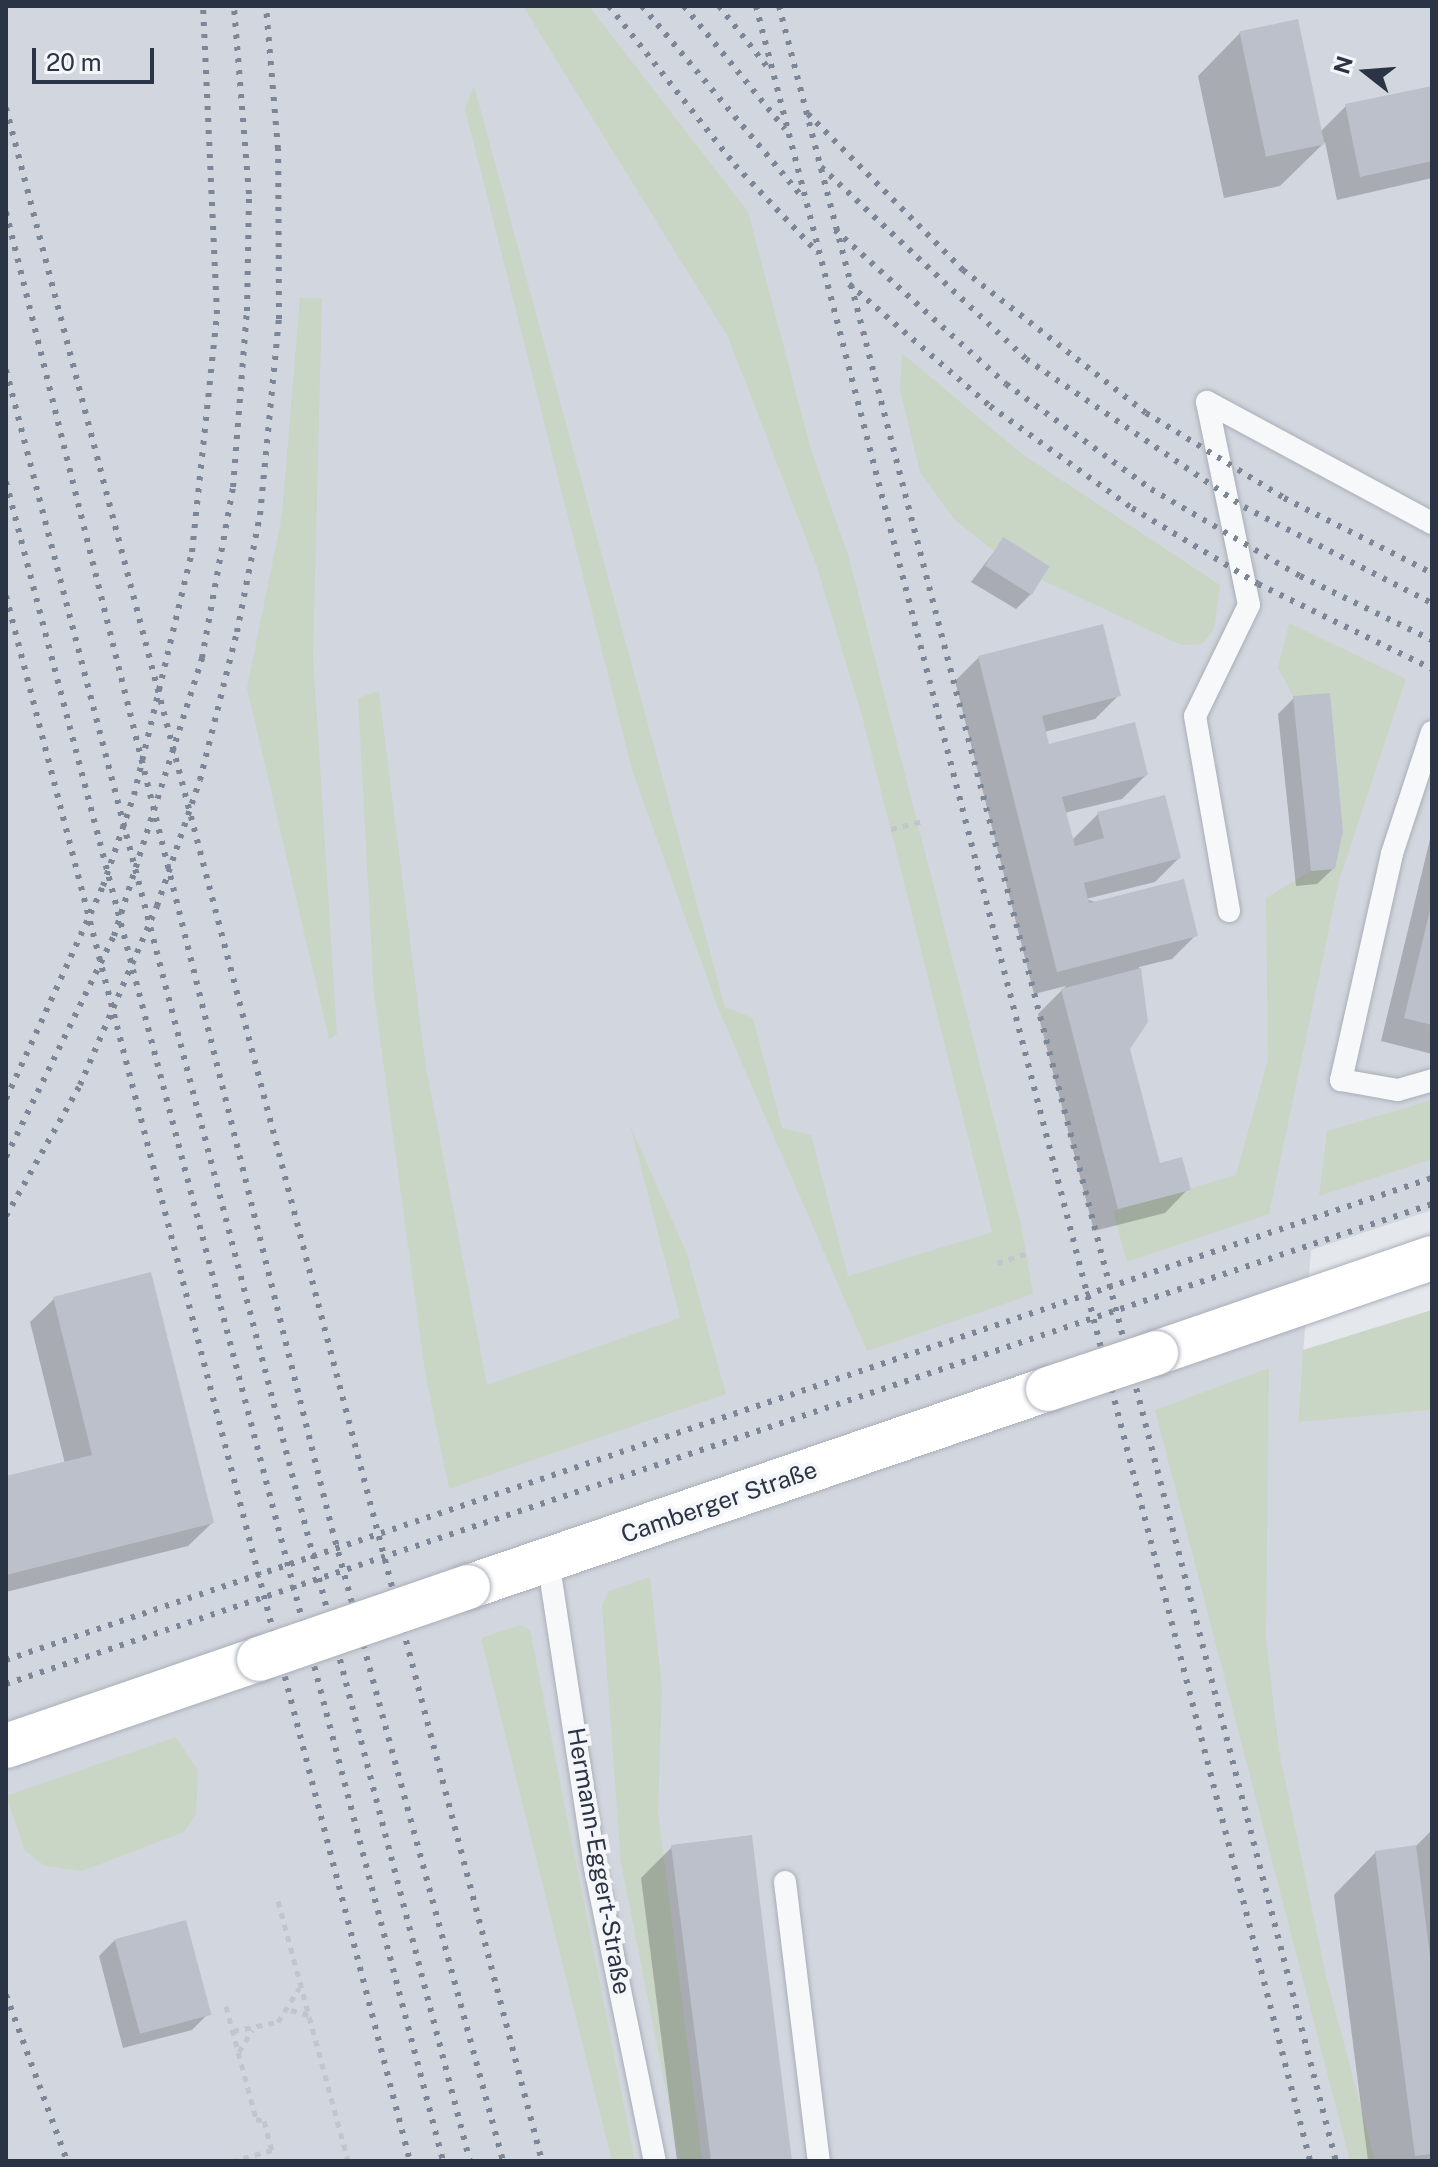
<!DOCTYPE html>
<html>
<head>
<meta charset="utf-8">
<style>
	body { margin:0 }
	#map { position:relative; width:1438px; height:2167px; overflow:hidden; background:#e4e7ec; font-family:"Public Sans",sans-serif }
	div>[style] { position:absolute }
	.built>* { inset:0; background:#d2d6de }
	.green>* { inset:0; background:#c9d6c5 }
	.shadow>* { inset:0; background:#0003 }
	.building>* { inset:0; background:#bbc0ca; transform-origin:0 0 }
	.path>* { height:5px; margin-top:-2.5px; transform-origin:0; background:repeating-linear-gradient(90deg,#c2c5cb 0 6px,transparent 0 12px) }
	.roads { filter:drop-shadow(0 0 2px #a9aeb7) drop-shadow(0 0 2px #a9aeb7) }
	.lane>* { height:22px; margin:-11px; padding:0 11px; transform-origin:11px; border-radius:11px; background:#f7f8fa }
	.secondary>* { height:44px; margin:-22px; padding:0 22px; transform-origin:22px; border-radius:22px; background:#fff }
	.rail>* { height:6px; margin-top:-3px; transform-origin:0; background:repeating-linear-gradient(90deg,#7d8696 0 4px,transparent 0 12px) }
	.bridges { filter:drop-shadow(0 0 2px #a9aeb7) drop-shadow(0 0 2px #a9aeb7) }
	.secondary-bridge>* { height:44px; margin:-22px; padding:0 22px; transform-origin:22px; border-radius:22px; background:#fff }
	span { translate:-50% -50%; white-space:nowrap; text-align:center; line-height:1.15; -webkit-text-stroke:8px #f4f6f9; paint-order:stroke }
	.street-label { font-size:24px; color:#2b3445 }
	.frame { position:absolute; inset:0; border:8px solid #2b3445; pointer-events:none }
	.north { position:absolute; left:1326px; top:32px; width:80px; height:80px; -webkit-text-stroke:6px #f4f6f9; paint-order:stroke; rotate:287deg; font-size:22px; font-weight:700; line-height:32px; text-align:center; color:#2b3445 }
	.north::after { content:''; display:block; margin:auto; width:28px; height:36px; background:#2b3445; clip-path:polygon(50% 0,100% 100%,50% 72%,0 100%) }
	.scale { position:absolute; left:32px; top:48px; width:122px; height:36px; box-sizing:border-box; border:4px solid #2b3445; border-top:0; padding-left:10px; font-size:24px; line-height:28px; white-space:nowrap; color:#2b3445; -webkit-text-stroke:6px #f4f6f9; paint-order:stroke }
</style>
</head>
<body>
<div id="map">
	<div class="built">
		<i style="clip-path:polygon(6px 6px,1432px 6px,1432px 1210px,1311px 1250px,1298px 1421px,1432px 1410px,1432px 2161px,6px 2161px)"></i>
	</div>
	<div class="green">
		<i style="clip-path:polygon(523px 6px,589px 6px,748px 212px,810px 446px,849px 558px,1021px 1224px,1033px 1294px,867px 1351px,718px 1008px,632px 770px,465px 109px,474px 86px,725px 1007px,753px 1018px,782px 1128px,811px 1135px,848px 1276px,992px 1232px,862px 716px,816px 564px,728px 337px)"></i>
		<i style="clip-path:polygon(300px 298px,322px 298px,313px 657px,337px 1034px,329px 1039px,247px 688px,282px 515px)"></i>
		<i style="clip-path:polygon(902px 353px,1022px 454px,1220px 585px,1214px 629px,1202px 644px,1181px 645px,1042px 580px,1050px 566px,1003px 537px,994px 551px,955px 520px,920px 472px,900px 390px)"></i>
		<i style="clip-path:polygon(1289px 623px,1406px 679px,1339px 881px,1269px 1214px,1127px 1262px,1113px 1211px,1236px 1175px,1268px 1060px,1266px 898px,1311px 871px,1335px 869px,1343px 831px,1330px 694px,1293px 696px,1278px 668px)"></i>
		<i style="clip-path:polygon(379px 691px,425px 1062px,487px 1385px,680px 1318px,630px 1125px,687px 1254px,726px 1394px,449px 1489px,425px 1372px,374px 994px,358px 698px)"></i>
		<i style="clip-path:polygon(1432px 1100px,1432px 1159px,1319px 1196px,1327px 1131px)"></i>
		<i style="clip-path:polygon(1432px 1310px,1432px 1410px,1298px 1422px,1303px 1350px)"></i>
		<i style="clip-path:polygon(1269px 1368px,1266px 1639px,1279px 1751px,1326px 1976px,1375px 2161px,1350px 2161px,1155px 1410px)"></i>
		<i style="clip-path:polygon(650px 1577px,662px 1687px,658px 1811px,702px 2161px,680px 2161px,621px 1863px,602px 1605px,609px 1591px)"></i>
		<i style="clip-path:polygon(520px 1625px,530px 1630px,635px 2161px,612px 2161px,481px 1638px)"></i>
		<i style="clip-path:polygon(176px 1737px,198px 1771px,196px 1814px,184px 1832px,82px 1871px,45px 1866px,25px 1851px,6px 1796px)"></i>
	</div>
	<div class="shadow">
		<i style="clip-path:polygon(1240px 33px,1320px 132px,1346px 106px,1432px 88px,1432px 178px,1337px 200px,1325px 142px,1280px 186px,1224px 198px,1198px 76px)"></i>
		<i style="clip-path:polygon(1003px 540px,1032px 593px,1016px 609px,971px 582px)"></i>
		<i style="clip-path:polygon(979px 657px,1119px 695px,1095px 719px,1044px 732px,1048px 747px,1146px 775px,1122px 799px,1064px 813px,1071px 841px,1098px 814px,1179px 858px,1155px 882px,1086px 899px,1196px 935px,1172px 959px,1139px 967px,1146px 1021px,1128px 1049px,1158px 1166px,1188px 1189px,1165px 1213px,1094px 1231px,1038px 1014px,1066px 986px,1034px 994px,955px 681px)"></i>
		<i style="clip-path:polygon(1294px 698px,1334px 868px,1317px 884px,1296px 886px,1278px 714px)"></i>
		<i style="clip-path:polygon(1432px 831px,1432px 1054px,1381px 1041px)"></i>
		<i style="clip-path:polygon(54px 1299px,212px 1523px,188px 1546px,6px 1592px,6px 1478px,65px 1464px,30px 1322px)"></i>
		<i style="clip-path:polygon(1432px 1830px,1432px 2161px,1368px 2161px,1334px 1895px,1376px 1852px,1415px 1847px)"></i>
		<i style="clip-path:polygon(672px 1847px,790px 2161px,677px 2161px,641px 1878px)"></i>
		<i style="clip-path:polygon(115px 1940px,208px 2014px,192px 2030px,123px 2048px,99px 1956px)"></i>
	</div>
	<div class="building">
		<i style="left:1298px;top:19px;width:128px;height:60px;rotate:78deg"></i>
		<i style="clip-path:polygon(1432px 86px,1432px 161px,1360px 177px,1345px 104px)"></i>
		<i style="left:1003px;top:537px;width:55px;height:34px;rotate:32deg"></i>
		<i style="clip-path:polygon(1103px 624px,1121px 696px,1042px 716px,1049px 744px,1135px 722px,1148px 775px,1062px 797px,1075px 846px,1104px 838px,1097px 812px,1165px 795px,1181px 858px,1084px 883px,1089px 903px,1184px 879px,1198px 936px,1057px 972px,978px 656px)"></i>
		<i style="clip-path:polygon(1330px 693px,1343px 831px,1335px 869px,1311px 871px,1293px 696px)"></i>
		<i style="clip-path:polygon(1431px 906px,1432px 906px,1432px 1025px,1404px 1018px)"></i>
		<i style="clip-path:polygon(1141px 968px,1148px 1022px,1130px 1049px,1160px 1163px,1182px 1157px,1191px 1190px,1118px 1209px,1061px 989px)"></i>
		<i style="clip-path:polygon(151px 1272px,214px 1523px,6px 1575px,6px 1476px,92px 1455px,53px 1297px)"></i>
		<i style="clip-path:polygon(752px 1835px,765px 1943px,792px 2161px,711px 2161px,671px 1845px)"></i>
		<i style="clip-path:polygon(1416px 1845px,1432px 1972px,1432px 2154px,1415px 2156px,1375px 1851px)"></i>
		<i style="left:186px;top:1920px;width:98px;height:74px;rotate:75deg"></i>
	</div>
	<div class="path">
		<i style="left:891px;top:829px;width:32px;rotate:-14deg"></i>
		<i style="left:997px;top:1263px;width:33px;rotate:-18deg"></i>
		<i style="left:278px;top:1901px;width:269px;rotate:74.9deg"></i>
		<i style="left:226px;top:2006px;width:117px;rotate:75.1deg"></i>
		<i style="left:256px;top:2119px;width:8px;rotate:14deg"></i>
		<i style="left:264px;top:2121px;width:30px;rotate:75deg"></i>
		<i style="left:272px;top:2150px;width:41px;rotate:164.2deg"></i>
		<i style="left:291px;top:2010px;width:18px;rotate:16deg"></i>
		<i style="left:233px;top:2031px;width:46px;rotate:-11.3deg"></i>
		<i style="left:278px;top:2022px;width:40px;rotate:-58deg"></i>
		<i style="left:239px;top:2052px;width:26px;rotate:-59deg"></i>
	</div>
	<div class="roads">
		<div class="lane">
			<i style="left:1207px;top:402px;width:207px;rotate:78.3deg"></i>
			<i style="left:1249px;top:605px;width:123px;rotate:115.9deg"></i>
			<i style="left:1195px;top:716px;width:198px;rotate:80.1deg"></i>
			<i style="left:1207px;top:402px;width:255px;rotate:28.3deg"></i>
			<i style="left:1432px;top:732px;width:128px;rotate:108.2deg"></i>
			<i style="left:1392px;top:854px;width:232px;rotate:102.7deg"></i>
			<i style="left:1341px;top:1080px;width:58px;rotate:10deg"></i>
			<i style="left:1398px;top:1090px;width:35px;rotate:-16deg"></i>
			<i style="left:548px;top:1560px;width:311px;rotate:81.3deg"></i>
			<i style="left:595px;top:1867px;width:300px;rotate:78.5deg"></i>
			<i style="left:785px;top:1882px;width:281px;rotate:83.1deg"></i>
		</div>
		<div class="secondary">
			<i style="left:1156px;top:1353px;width:292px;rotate:-19deg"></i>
			<i style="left:468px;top:1587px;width:613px;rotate:-18.85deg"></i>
			<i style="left:6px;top:1746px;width:268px;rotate:-19deg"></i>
		</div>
	</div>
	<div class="rail">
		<i style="left:609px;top:6px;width:203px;rotate:51.6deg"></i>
		<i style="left:735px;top:165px;width:121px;rotate:46.7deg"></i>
		<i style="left:642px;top:6px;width:252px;rotate:50deg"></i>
		<i style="left:684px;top:6px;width:159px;rotate:50.6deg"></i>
		<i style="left:719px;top:6px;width:80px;rotate:51.6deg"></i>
		<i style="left:756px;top:6px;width:2225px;rotate:75.58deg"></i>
		<i style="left:779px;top:6px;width:2226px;rotate:75.51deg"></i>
		<i style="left:6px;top:108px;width:2122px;rotate:75.37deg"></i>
		<i style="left:808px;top:114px;width:220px;rotate:45.2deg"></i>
		<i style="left:963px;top:270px;width:232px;rotate:38deg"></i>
		<i style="left:1146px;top:413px;width:162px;rotate:31.6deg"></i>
		<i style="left:1284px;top:498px;width:166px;rotate:26.9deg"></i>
		<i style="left:821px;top:167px;width:281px;rotate:43.1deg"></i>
		<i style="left:1026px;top:359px;width:263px;rotate:34.2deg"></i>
		<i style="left:1244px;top:507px;width:211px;rotate:27.1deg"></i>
		<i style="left:6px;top:212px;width:1357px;rotate:76.1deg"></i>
		<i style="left:332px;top:1529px;width:655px;rotate:74.86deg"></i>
		<i style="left:835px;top:230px;width:230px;rotate:42deg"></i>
		<i style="left:1006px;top:384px;width:179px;rotate:35.9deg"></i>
		<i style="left:1151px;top:489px;width:173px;rotate:30.3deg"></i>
		<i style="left:1300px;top:576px;width:147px;rotate:25.9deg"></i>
		<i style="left:849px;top:284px;width:186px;rotate:40.9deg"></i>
		<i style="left:990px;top:406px;width:175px;rotate:35.7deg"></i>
		<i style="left:1132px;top:508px;width:147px;rotate:31.1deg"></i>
		<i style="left:1258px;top:584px;width:194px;rotate:26deg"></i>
		<i style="left:6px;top:370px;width:1850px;rotate:75.48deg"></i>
		<i style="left:6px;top:482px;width:1735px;rotate:75.41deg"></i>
		<i style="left:6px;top:596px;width:1616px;rotate:75.53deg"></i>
		<i style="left:6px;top:1099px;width:234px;rotate:-65.5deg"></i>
		<i style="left:103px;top:886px;width:96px;rotate:-71.2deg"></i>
		<i style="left:134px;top:795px;width:250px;rotate:-76.6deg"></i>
		<i style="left:192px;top:552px;width:239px;rotate:-84deg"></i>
		<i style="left:217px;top:314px;width:308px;rotate:-92.6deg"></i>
		<i style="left:6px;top:1157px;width:246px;rotate:-64deg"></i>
		<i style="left:114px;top:936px;width:292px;rotate:-72.4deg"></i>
		<i style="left:202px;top:658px;width:174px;rotate:-79.7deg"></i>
		<i style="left:233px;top:487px;width:177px;rotate:-85.5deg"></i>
		<i style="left:247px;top:311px;width:117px;rotate:-89deg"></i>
		<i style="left:249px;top:194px;width:189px;rotate:-94.6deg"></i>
		<i style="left:6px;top:1216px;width:150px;rotate:-60.5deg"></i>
		<i style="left:80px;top:1085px;width:195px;rotate:-66.7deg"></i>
		<i style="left:157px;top:906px;width:133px;rotate:-71.2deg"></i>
		<i style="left:200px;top:780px;width:153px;rotate:-76deg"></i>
		<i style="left:237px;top:632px;width:119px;rotate:-78.9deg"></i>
		<i style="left:260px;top:515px;width:197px;rotate:-84.5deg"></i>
		<i style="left:279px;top:319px;width:170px;rotate:-90.3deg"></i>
		<i style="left:278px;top:149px;width:144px;rotate:-94.8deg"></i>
		<i style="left:6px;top:1660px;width:1505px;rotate:-18.68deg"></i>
		<i style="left:6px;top:1684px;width:1505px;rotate:-18.6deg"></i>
		<i style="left:6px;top:1995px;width:177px;rotate:69.8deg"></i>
	</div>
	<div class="bridges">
		<div class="secondary-bridge">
			<i style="left:1048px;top:1389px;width:114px;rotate:-18.4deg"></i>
			<i style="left:259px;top:1659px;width:221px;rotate:-19deg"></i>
		</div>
	</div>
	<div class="street-label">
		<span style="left:719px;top:1502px;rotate:-19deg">Camberger Straße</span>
		<span style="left:599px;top:1861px;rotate:80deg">Hermann-Eggert-Straße</span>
	</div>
	<div class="frame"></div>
	<div class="north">N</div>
	<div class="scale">20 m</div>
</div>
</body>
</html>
